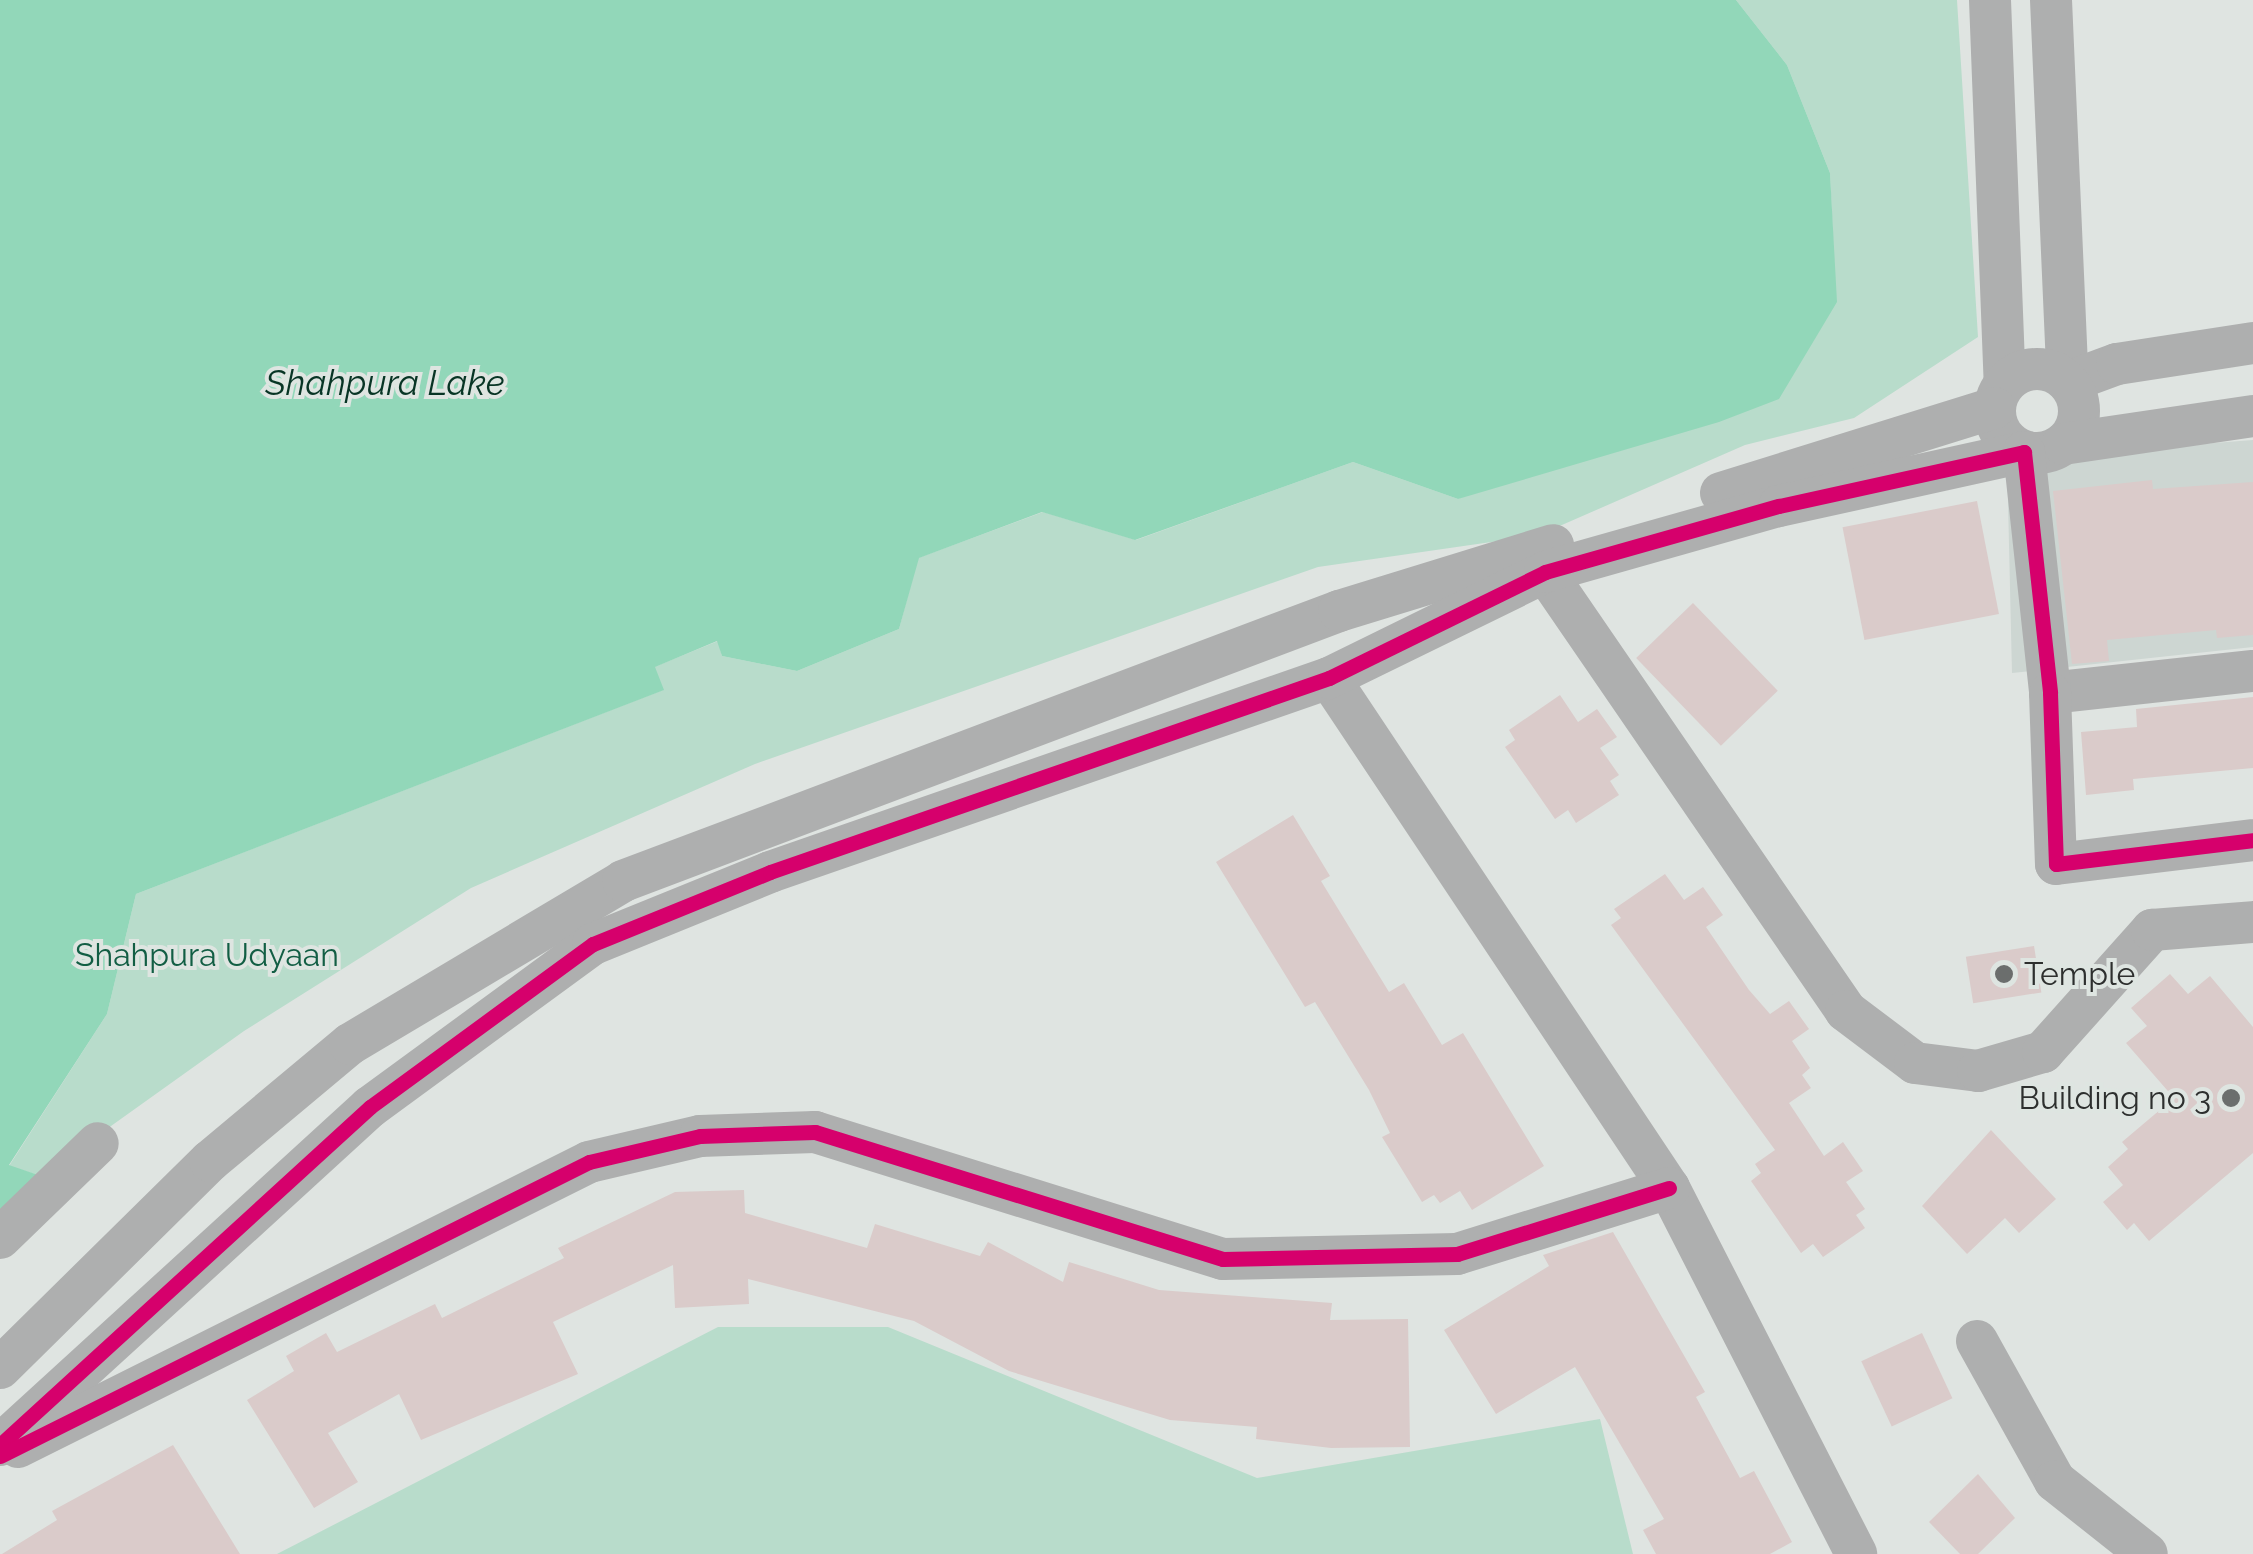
<!DOCTYPE html>
<html>
<head>
<meta charset="utf-8">
<style>
	body { margin:0 }
	#map { position:relative; width:2253px; height:1554px; overflow:hidden; background:#dfe4e1; font-family:Raleway,sans-serif }
	div>[style] { position:absolute }
	.built>* { inset:0; background:#cdd6d2 }
	.green>* { inset:0; background:#b8dccb }
	.water>* { inset:0; background:#92d7b9 }
	.building>* { inset:0; background:#dacbca; transform-origin:0 0 }
	.minor>* { height:42px; margin:-21px; padding:0 21px; transform-origin:21px; border-radius:21px; background:#aeafaf }
	.minor>.ring { margin:-21px; padding:0; box-sizing:content-box; background:none; border:42px solid #aeafaf; border-radius:50% }
	.cycleway>* { height:15px; margin:-7.5px; padding:0 7.5px; transform-origin:7.5px; border-radius:7.5px; background:#d6006c }
	.dots>* { width:28px; height:28px; translate:-50% -50%; box-sizing:border-box; border:5px solid #dee5e1; border-radius:50% }
	span { translate:-50% -50%; white-space:nowrap; text-align:center; line-height:1.15; -webkit-text-stroke:8px #dee5e1; paint-order:stroke }
	.park-label { font-size:32px; color:#125e44 }
	.poi-label { font-size:32px; color:#2d2f2e }
	.left { translate:0 -50%; text-align:left }
	.right { translate:-100% -50%; text-align:right }
	.water-label { font-size:35px; color:#083525; font-style:italic }
</style>
</head>
<body>
<div id="map">
	<div class="built">
		<i style="clip-path:polygon(2253px 440px,2253px 647px,2012px 673px,2007px 459px)"></i>
	</div>
	<div class="green">
		<i style="clip-path:polygon(1736px 0,1957px 0,1978px 337px,1854px 418px,1745px 445px,1539px 535px,1318px 567px,755px 764px,471px 888px,244px 1031px,41px 1176px,9px 1166px,107px 1014px,136px 894px,663px 690px,654px 667px,718px 641px,722px 656px,797px 671px,899px 629px,918px 558px,1043px 512px,1136px 540px,1353px 462px,1458px 499px,1836px 302px,1830px 173px,1787px 65px)"></i>
		<i style="clip-path:polygon(718px 1327px,888px 1327px,1257px 1478px,1600px 1419px,1633px 1554px,277px 1554px)"></i>
	</div>
	<div class="water">
		<i style="clip-path:polygon(0 0,1736px 0,1787px 65px,1830px 173px,1837px 302px,1779px 399px,1719px 422px,1458px 499px,1353px 462px,1135px 540px,1042px 512px,919px 558px,899px 629px,797px 671px,722px 656px,717px 641px,655px 667px,664px 690px,136px 894px,107px 1014px,9px 1165px,41px 1176px,0 1213px)"></i>
	</div>
	<div class="building">
		<i style="clip-path:polygon(2152px 480px,2153px 489px,2253px 482px,2253px 635px,2217px 638px,2216px 630px,2107px 640px,2109px 661px,2072px 664px,2053px 491px)"></i>
		<i style="left:1977px;top:501px;width:115px;height:137px;rotate:79deg"></i>
		<i style="left:1693px;top:603px;width:122px;height:79px;rotate:46deg"></i>
		<i style="clip-path:polygon(1560px 695px,1578px 722px,1597px 709px,1617px 737px,1600px 748px,1619px 775px,1610px 781px,1619px 795px,1576px 823px,1568px 810px,1555px 819px,1505px 747px,1515px 740px,1509px 730px)"></i>
		<i style="clip-path:polygon(2253px 697px,2253px 768px,2133px 779px,2134px 790px,2086px 795px,2081px 732px,2137px 727px,2136px 709px)"></i>
		<i style="clip-path:polygon(1293px 815px,1330px 876px,1321px 881px,1389px 992px,1404px 983px,1442px 1045px,1463px 1033px,1544px 1166px,1472px 1210px,1460px 1191px,1440px 1203px,1434px 1195px,1422px 1202px,1382px 1137px,1390px 1133px,1369px 1090px,1315px 1002px,1305px 1007px,1216px 862px)"></i>
		<i style="clip-path:polygon(1665px 874px,1684px 900px,1703px 887px,1723px 915px,1706px 927px,1749px 990px,1770px 1014px,1789px 1001px,1809px 1029px,1792px 1041px,1810px 1068px,1802px 1075px,1811px 1088px,1789px 1103px,1824px 1156px,1843px 1142px,1863px 1171px,1846px 1182px,1865px 1209px,1856px 1215px,1865px 1228px,1823px 1257px,1813px 1244px,1801px 1253px,1751px 1181px,1761px 1173px,1755px 1164px,1775px 1150px,1611px 925px,1621px 918px,1614px 909px)"></i>
		<i style="left:2034px;top:946px;width:47px;height:69px;rotate:81deg"></i>
		<i style="clip-path:polygon(2170px 974px,2188px 994px,2210px 976px,2253px 1027px,2253px 1153px,2149px 1241px,2134px 1223px,2127px 1230px,2103px 1202px,2123px 1185px,2108px 1167px,2128px 1149px,2122px 1142px,2174px 1098px,2126px 1043px,2147px 1026px,2131px 1008px)"></i>
		<i style="clip-path:polygon(1991px 1130px,2056px 1199px,2019px 1233px,2005px 1218px,1967px 1254px,1922px 1206px)"></i>
		<i style="clip-path:polygon(744px 1190px,745px 1213px,867px 1248px,875px 1224px,980px 1256px,988px 1242px,1063px 1282px,1069px 1262px,1159px 1290px,1332px 1303px,1330px 1320px,1408px 1319px,1410px 1447px,1331px 1448px,1256px 1439px,1257px 1427px,1170px 1420px,1009px 1371px,914px 1321px,748px 1279px,749px 1304px,675px 1308px,673px 1265px,553px 1322px,578px 1374px,421px 1440px,399px 1394px,328px 1433px,358px 1482px,314px 1508px,247px 1400px,294px 1371px,286px 1356px,326px 1333px,337px 1352px,435px 1304px,442px 1318px,564px 1258px,558px 1248px,675px 1192px)"></i>
		<i style="clip-path:polygon(1613px 1232px,1705px 1392px,1696px 1397px,1740px 1478px,1754px 1471px,1792px 1542px,1770px 1554px,1656px 1554px,1643px 1530px,1664px 1519px,1575px 1367px,1496px 1414px,1444px 1330px,1549px 1266px,1543px 1255px)"></i>
		<i style="left:1922px;top:1333px;width:72px;height:67px;rotate:65deg"></i>
		<i style="clip-path:polygon(173px 1445px,240px 1554px,2px 1554px,57px 1520px,52px 1511px)"></i>
		<i style="clip-path:polygon(1978px 1474px,2015px 1518px,1978px 1554px,1960px 1554px,1929px 1522px)"></i>
	</div>
	<div class="minor">
		<i style="left:1990px;top:0;width:383px;rotate:87.8deg"></i>
		<i style="left:2051px;top:0;width:382px;rotate:87.5deg"></i>
		<i style="left:2068px;top:382px;width:52px;rotate:-20.2deg"></i>
		<i style="left:2117px;top:364px;width:138px;rotate:-8.8deg"></i>
		<i class="ring" style="left:1995px;top:369px;width:42px;height:42px"></i>
		<i style="left:2063px;top:444px;width:192px;rotate:-8.4deg"></i>
		<i style="left:1721px;top:493px;width:286px;rotate:-17.3deg"></i>
		<i style="left:1545px;top:572px;width:532px;rotate:55.56deg"></i>
		<i style="left:1846px;top:1011px;width:86px;rotate:37deg"></i>
		<i style="left:1915px;top:1063px;width:64px;rotate:7.2deg"></i>
		<i style="left:1978px;top:1071px;width:68px;rotate:-16.3deg"></i>
		<i style="left:2043px;top:1052px;width:164px;rotate:-48.2deg"></i>
		<i style="left:2152px;top:930px;width:101px;rotate:-4.5deg"></i>
		<i style="left:1329px;top:678px;width:613px;rotate:56.31deg"></i>
		<i style="left:1669px;top:1188px;width:411px;rotate:62.9deg"></i>
		<i style="left:2050px;top:693px;width:204px;rotate:-6.2deg"></i>
		<i style="left:0;top:1238px;width:136px;rotate:-44.1deg"></i>
		<i style="left:1977px;top:1341px;width:160px;rotate:60.9deg"></i>
		<i style="left:2055px;top:1481px;width:117px;rotate:38.4deg"></i>
		<i style="left:0;top:1368px;width:295px;rotate:-44.6deg"></i>
		<i style="left:210px;top:1161px;width:182px;rotate:-39.9deg"></i>
		<i style="left:350px;top:1044px;width:318px;rotate:-30.8deg"></i>
		<i style="left:623px;top:881px;width:765px;rotate:-20.66deg"></i>
		<i style="left:1339px;top:611px;width:224px;rotate:-17.1deg"></i>
		<i style="left:0;top:1445px;width:501px;rotate:-42.41deg"></i>
		<i style="left:370px;top:1107px;width:276px;rotate:-36.2deg"></i>
		<i style="left:593px;top:944px;width:191px;rotate:-22.1deg"></i>
		<i style="left:770px;top:872px;width:592px;rotate:-19.14deg"></i>
		<i style="left:1329px;top:678px;width:241px;rotate:-26.1deg"></i>
		<i style="left:1545px;top:572px;width:243px;rotate:-15.8deg"></i>
		<i style="left:1779px;top:506px;width:251px;rotate:-12.4deg"></i>
		<i style="left:2024px;top:452px;width:242px;rotate:83.8deg"></i>
		<i style="left:2050px;top:693px;width:171px;rotate:88deg"></i>
		<i style="left:2056px;top:864px;width:198px;rotate:-6.9deg"></i>
		<i style="left:18px;top:1447px;width:638px;rotate:-26.52deg"></i>
		<i style="left:589px;top:1162px;width:114px;rotate:-13.2deg"></i>
		<i style="left:700px;top:1136px;width:115px;rotate:-2deg"></i>
		<i style="left:815px;top:1132px;width:427px;rotate:17.3deg"></i>
		<i style="left:1223px;top:1259px;width:234px;rotate:-1.2deg"></i>
		<i style="left:1457px;top:1254px;width:222px;rotate:-17.3deg"></i>
	</div>
	<div class="cycleway">
		<i style="left:0;top:1445px;width:501px;rotate:-42.41deg"></i>
		<i style="left:370px;top:1107px;width:276px;rotate:-36.2deg"></i>
		<i style="left:593px;top:944px;width:191px;rotate:-22.1deg"></i>
		<i style="left:770px;top:872px;width:592px;rotate:-19.14deg"></i>
		<i style="left:1329px;top:678px;width:241px;rotate:-26.1deg"></i>
		<i style="left:1545px;top:572px;width:243px;rotate:-15.8deg"></i>
		<i style="left:1779px;top:506px;width:251px;rotate:-12.4deg"></i>
		<i style="left:2024px;top:452px;width:242px;rotate:83.8deg"></i>
		<i style="left:2050px;top:693px;width:171px;rotate:88deg"></i>
		<i style="left:2056px;top:864px;width:198px;rotate:-6.9deg"></i>
		<i style="left:0;top:1456px;width:658px;rotate:-26.53deg"></i>
		<i style="left:589px;top:1162px;width:114px;rotate:-13.2deg"></i>
		<i style="left:700px;top:1136px;width:115px;rotate:-2deg"></i>
		<i style="left:815px;top:1132px;width:427px;rotate:17.3deg"></i>
		<i style="left:1223px;top:1259px;width:234px;rotate:-1.2deg"></i>
		<i style="left:1457px;top:1254px;width:222px;rotate:-17.3deg"></i>
	</div>
	<div class="dots">
		<i style="left:2004px;top:974px;background:#6b6e6d"></i>
		<i style="left:2231px;top:1098px;background:#6b6e6d"></i>
	</div>
	<div class="park-label">
		<span style="left:207px;top:955px">Shahpura Udyaan</span>
	</div>
	<div class="poi-label">
		<span class="left" style="left:2024px;top:974px">Temple</span>
		<span class="right" style="left:2211px;top:1098px">Building no 3</span>
	</div>
	<div class="water-label">
		<span style="left:385px;top:383px">Shahpura Lake</span>
	</div>
</div>
</body>
</html>
